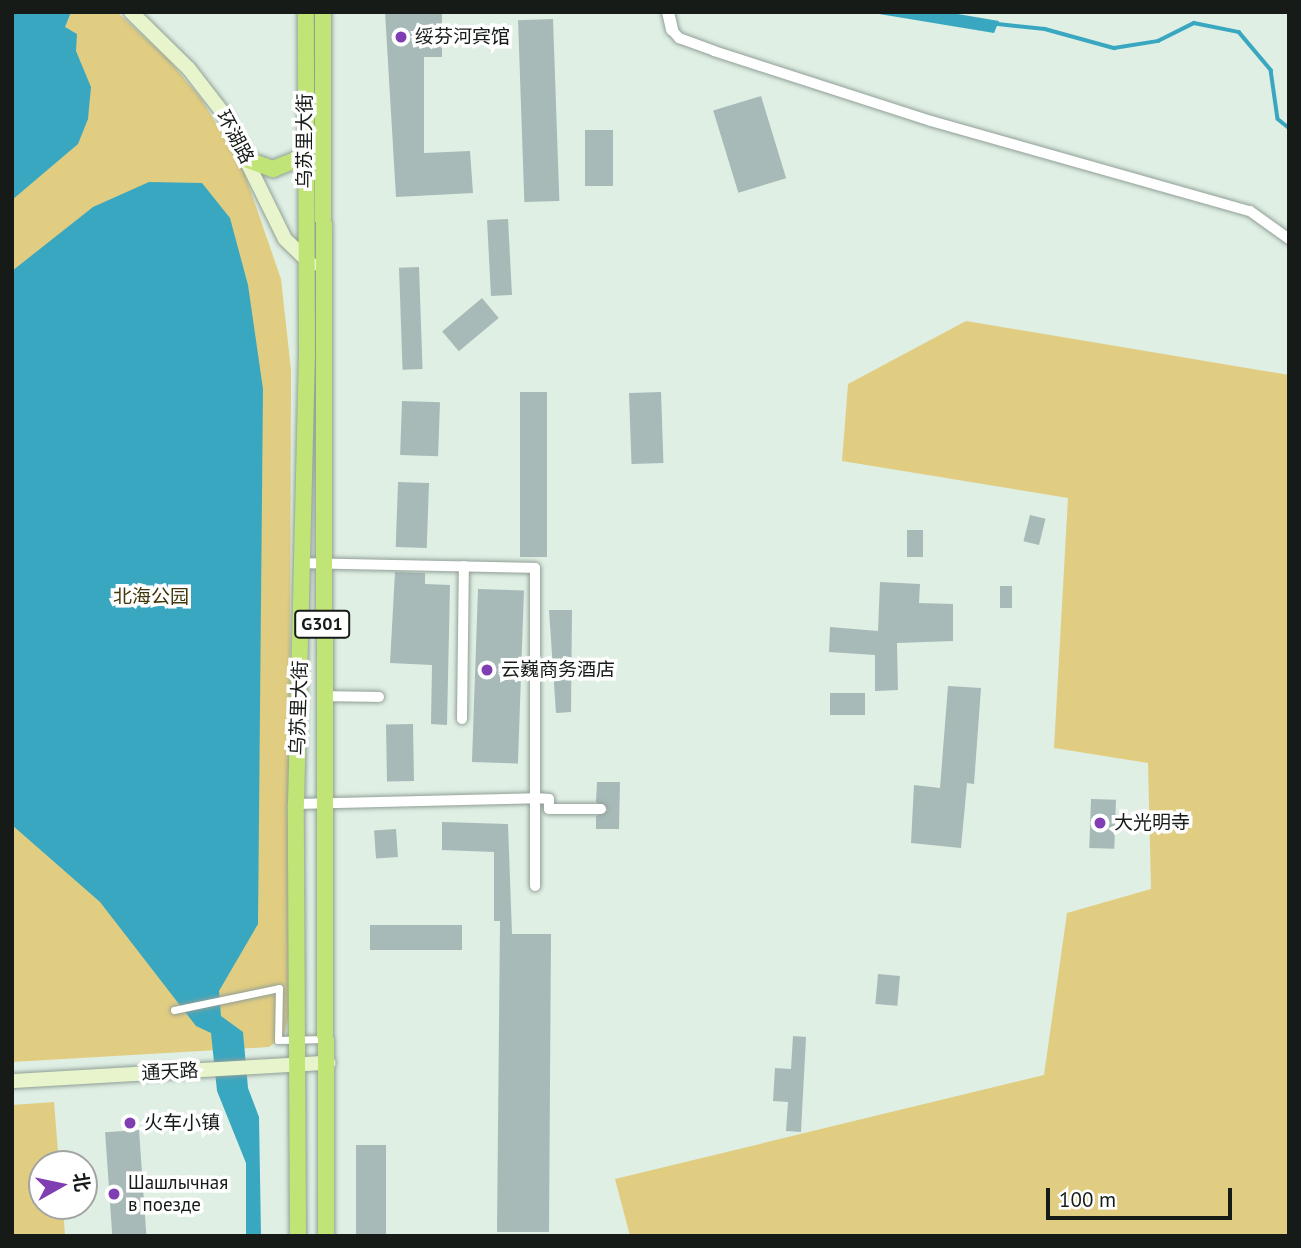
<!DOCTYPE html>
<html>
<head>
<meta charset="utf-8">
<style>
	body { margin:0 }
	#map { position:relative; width:1301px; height:1248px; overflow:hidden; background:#dfefe4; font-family:"PT Sans","Noto Sans SC",sans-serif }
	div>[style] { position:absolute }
	.green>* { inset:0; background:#e1cd82 }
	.water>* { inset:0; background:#3aa7c0 }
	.stream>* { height:3.5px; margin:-1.75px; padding:0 1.75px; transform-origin:1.75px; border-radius:1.75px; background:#3aa7c0 }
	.building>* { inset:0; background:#a7bab8; transform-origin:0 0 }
	.roads { filter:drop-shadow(0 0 2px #919f96) drop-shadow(0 0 2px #919f96) }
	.pedestrian>* { height:7px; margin:-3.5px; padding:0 3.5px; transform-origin:3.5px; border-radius:3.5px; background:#fff }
	.minor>* { height:10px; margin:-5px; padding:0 5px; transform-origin:5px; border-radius:5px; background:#fff }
	.tertiary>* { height:12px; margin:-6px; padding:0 6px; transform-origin:6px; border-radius:6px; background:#fff }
	.secondary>* { height:14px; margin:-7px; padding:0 7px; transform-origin:7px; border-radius:7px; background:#e8f5cc }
	.trunk>* { height:16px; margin:-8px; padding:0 8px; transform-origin:8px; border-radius:8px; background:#c0e476 }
	.dots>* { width:19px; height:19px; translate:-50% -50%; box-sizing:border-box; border:4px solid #fff; border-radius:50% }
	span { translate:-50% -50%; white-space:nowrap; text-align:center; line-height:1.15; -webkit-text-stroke:7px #fff; paint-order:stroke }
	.shield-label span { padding:2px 5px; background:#fff; border:2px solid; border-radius:5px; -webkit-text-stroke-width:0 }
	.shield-label { font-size:18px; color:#161b18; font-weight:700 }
	.poi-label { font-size:19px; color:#161b18 }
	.left { translate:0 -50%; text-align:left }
	.street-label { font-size:19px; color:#161b18 }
	.park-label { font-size:19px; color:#413608 }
	.frame { position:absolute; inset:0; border:14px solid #161b18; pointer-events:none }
	.north { position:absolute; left:28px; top:1150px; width:70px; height:70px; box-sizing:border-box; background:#fff; border:2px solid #a2a4a3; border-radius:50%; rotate:81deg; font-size:19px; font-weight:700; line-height:28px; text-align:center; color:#161b18 }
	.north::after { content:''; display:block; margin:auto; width:24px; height:32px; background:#7f3eb2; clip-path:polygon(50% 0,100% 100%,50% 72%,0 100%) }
	.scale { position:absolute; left:1046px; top:1188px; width:186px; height:32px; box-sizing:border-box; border:4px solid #161b18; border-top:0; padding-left:9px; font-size:21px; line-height:24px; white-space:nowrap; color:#161b18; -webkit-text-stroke:5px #fff; paint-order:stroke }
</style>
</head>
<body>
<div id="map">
	<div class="green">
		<i style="clip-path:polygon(12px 12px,117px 12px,168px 59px,202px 100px,242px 166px,281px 279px,291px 370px,289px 1014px,284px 1036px,269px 1047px,12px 1062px)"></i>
		<i style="clip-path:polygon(966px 321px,1289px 375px,1289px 1236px,630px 1236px,615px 1179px,1044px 1075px,1067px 913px,1151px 889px,1148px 763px,1054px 748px,1068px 498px,842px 461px,848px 384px)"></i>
		<i style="clip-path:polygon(54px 1102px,59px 1164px,42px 1164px,42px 1206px,63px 1206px,65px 1236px,12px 1236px,12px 1105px)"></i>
	</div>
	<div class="water">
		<i style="clip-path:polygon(12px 12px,71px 12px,65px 27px,77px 34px,76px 51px,91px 87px,88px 119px,78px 144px,12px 200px)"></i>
		<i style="clip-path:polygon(867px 12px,946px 12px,999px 21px,994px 33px)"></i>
		<i style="clip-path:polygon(149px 182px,202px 183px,230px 218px,248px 285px,263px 389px,258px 924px,219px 991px,221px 1016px,243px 1032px,248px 1088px,259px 1117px,261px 1236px,246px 1236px,246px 1163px,217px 1091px,211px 1033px,196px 1026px,100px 902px,12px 825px,12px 271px,93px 207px)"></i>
	</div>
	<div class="stream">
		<i style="left:998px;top:24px;width:47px;rotate:6.1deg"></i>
		<i style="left:1045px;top:29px;width:72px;rotate:15.4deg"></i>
		<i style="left:1114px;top:48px;width:45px;rotate:-9deg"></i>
		<i style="left:1158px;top:41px;width:40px;rotate:-26.6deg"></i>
		<i style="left:1194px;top:23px;width:46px;rotate:11.3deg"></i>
		<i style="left:1239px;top:32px;width:50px;rotate:49.9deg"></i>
		<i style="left:1271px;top:70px;width:49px;rotate:81.9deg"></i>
		<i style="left:1278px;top:119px;width:14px;rotate:39deg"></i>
	</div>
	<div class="building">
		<i style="clip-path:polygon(385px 12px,442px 12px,442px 57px,424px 57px,424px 153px,470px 151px,473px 193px,396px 197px)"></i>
		<i style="left:553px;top:19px;width:182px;height:35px;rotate:88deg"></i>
		<i style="left:761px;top:96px;width:86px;height:50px;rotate:73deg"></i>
		<i style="left:585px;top:130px;width:28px;height:56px"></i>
		<i style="left:508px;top:219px;width:76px;height:21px;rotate:87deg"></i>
		<i style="left:419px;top:267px;width:102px;height:20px;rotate:88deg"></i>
		<i style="left:482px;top:298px;width:26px;height:52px;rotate:50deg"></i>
		<i style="left:520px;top:392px;width:27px;height:165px"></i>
		<i style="left:661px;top:392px;width:71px;height:32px;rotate:88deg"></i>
		<i style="left:402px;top:401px;width:38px;height:54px;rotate:2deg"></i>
		<i style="left:398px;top:482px;width:31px;height:65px;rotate:2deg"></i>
		<i style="left:1030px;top:515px;width:16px;height:27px;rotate:14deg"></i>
		<i style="left:907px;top:530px;width:16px;height:27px"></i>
		<i style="clip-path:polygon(395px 572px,425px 573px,425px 584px,450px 585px,447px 725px,431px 724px,432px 665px,390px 663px)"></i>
		<i style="clip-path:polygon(880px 582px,920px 584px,919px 603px,953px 604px,953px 641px,897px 643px,898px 690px,875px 691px,875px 655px,829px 652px,830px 627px,878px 631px)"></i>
		<i style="left:1000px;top:586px;width:12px;height:22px"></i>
		<i style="left:478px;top:589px;width:46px;height:173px;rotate:2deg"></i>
		<i style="clip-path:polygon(549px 610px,572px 610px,571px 712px,556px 713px)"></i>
		<i style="clip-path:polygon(948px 686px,981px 688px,974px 784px,967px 783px,961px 848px,911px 843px,914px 785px,940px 788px)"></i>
		<i style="left:830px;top:693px;width:35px;height:22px"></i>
		<i style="left:413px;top:724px;width:57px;height:27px;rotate:89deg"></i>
		<i style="clip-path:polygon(597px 782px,620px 782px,619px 829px,596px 829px,596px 816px,608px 810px,596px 802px)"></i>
		<i style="left:1091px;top:799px;width:25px;height:49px;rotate:2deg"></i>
		<i style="clip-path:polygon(442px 822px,508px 824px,512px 934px,551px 934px,549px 1232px,497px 1232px,500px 921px,494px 921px,494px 852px,442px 850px)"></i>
		<i style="left:396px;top:829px;width:28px;height:22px;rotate:86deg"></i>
		<i style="left:370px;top:925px;width:92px;height:25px"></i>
		<i style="left:878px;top:974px;width:22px;height:30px;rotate:5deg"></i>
		<i style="clip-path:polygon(793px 1036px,806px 1037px,801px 1132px,786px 1131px,788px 1102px,773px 1101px,775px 1068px,791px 1069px)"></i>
		<i style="left:139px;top:1130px;width:106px;height:34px;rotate:86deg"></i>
		<i style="left:356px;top:1145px;width:30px;height:91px"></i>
	</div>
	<div class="roads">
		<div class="pedestrian">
			<i style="left:174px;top:1010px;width:107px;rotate:-11.8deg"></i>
			<i style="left:279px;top:988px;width:52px;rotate:91.1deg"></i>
			<i style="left:278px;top:1040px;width:48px;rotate:-1.2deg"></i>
		</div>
		<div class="minor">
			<i style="left:672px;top:30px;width:11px;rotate:49deg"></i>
			<i style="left:679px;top:38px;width:37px;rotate:20deg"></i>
			<i style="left:714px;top:51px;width:228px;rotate:17.9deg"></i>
			<i style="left:931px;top:121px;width:331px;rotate:15.8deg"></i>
			<i style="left:1250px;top:211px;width:48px;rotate:35.7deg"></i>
			<i style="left:302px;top:563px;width:233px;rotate:1.2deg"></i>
			<i style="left:535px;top:568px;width:318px;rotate:90deg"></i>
			<i style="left:323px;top:696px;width:56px;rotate:1deg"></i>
			<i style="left:462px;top:719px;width:153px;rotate:-89.3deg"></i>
			<i style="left:296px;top:804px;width:240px;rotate:-1.4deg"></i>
			<i style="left:536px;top:798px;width:13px;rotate:4deg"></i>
			<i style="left:549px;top:799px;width:10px;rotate:90deg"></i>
			<i style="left:549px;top:809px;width:52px"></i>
		</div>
		<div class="tertiary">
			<i style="left:668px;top:12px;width:18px;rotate:77deg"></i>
		</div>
		<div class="secondary">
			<i style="left:131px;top:12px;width:81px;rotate:44.5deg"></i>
			<i style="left:189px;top:69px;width:56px;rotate:52.3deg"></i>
			<i style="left:223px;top:113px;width:140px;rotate:63.8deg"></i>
			<i style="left:285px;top:239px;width:37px;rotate:44deg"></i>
			<i style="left:12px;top:1081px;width:317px;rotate:-3.3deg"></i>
		</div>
		<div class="trunk">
			<i style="left:323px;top:12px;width:1224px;rotate:89.86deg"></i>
			<i style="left:248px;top:160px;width:27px;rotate:20deg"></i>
			<i style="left:273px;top:169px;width:35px;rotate:-22deg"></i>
			<i style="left:298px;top:1236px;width:432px;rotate:-90.3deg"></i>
			<i style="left:296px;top:804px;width:448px;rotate:-88.6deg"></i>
			<i style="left:307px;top:356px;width:344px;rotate:-90.2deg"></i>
		</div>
	</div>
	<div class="dots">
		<i style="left:401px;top:37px;background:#7f3eb2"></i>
		<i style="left:487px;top:670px;background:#7f3eb2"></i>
		<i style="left:1100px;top:823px;background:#7f3eb2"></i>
		<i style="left:130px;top:1123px;background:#7f3eb2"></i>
		<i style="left:114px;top:1194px;background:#7f3eb2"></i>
	</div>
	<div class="shield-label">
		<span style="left:322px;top:624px">G301</span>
	</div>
	<div class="poi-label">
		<span class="left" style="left:415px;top:37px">绥芬河宾馆</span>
		<span class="left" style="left:501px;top:670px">云巍商务酒店</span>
		<span class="left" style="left:1114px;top:823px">大光明寺</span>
		<span class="left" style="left:144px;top:1123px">火车小镇</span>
		<span class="left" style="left:128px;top:1194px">Шашлычная<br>в поезде</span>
	</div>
	<div class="street-label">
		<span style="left:235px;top:137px;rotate:62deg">环湖路</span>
		<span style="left:305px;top:141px;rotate:-90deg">乌苏里大街</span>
		<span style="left:299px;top:708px;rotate:-88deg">乌苏里大街</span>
		<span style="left:170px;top:1072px;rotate:-3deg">通天路</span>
	</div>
	<div class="park-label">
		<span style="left:151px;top:597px">北海公园</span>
	</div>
	<div class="frame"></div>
	<div class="north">北</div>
	<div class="scale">100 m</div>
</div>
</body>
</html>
